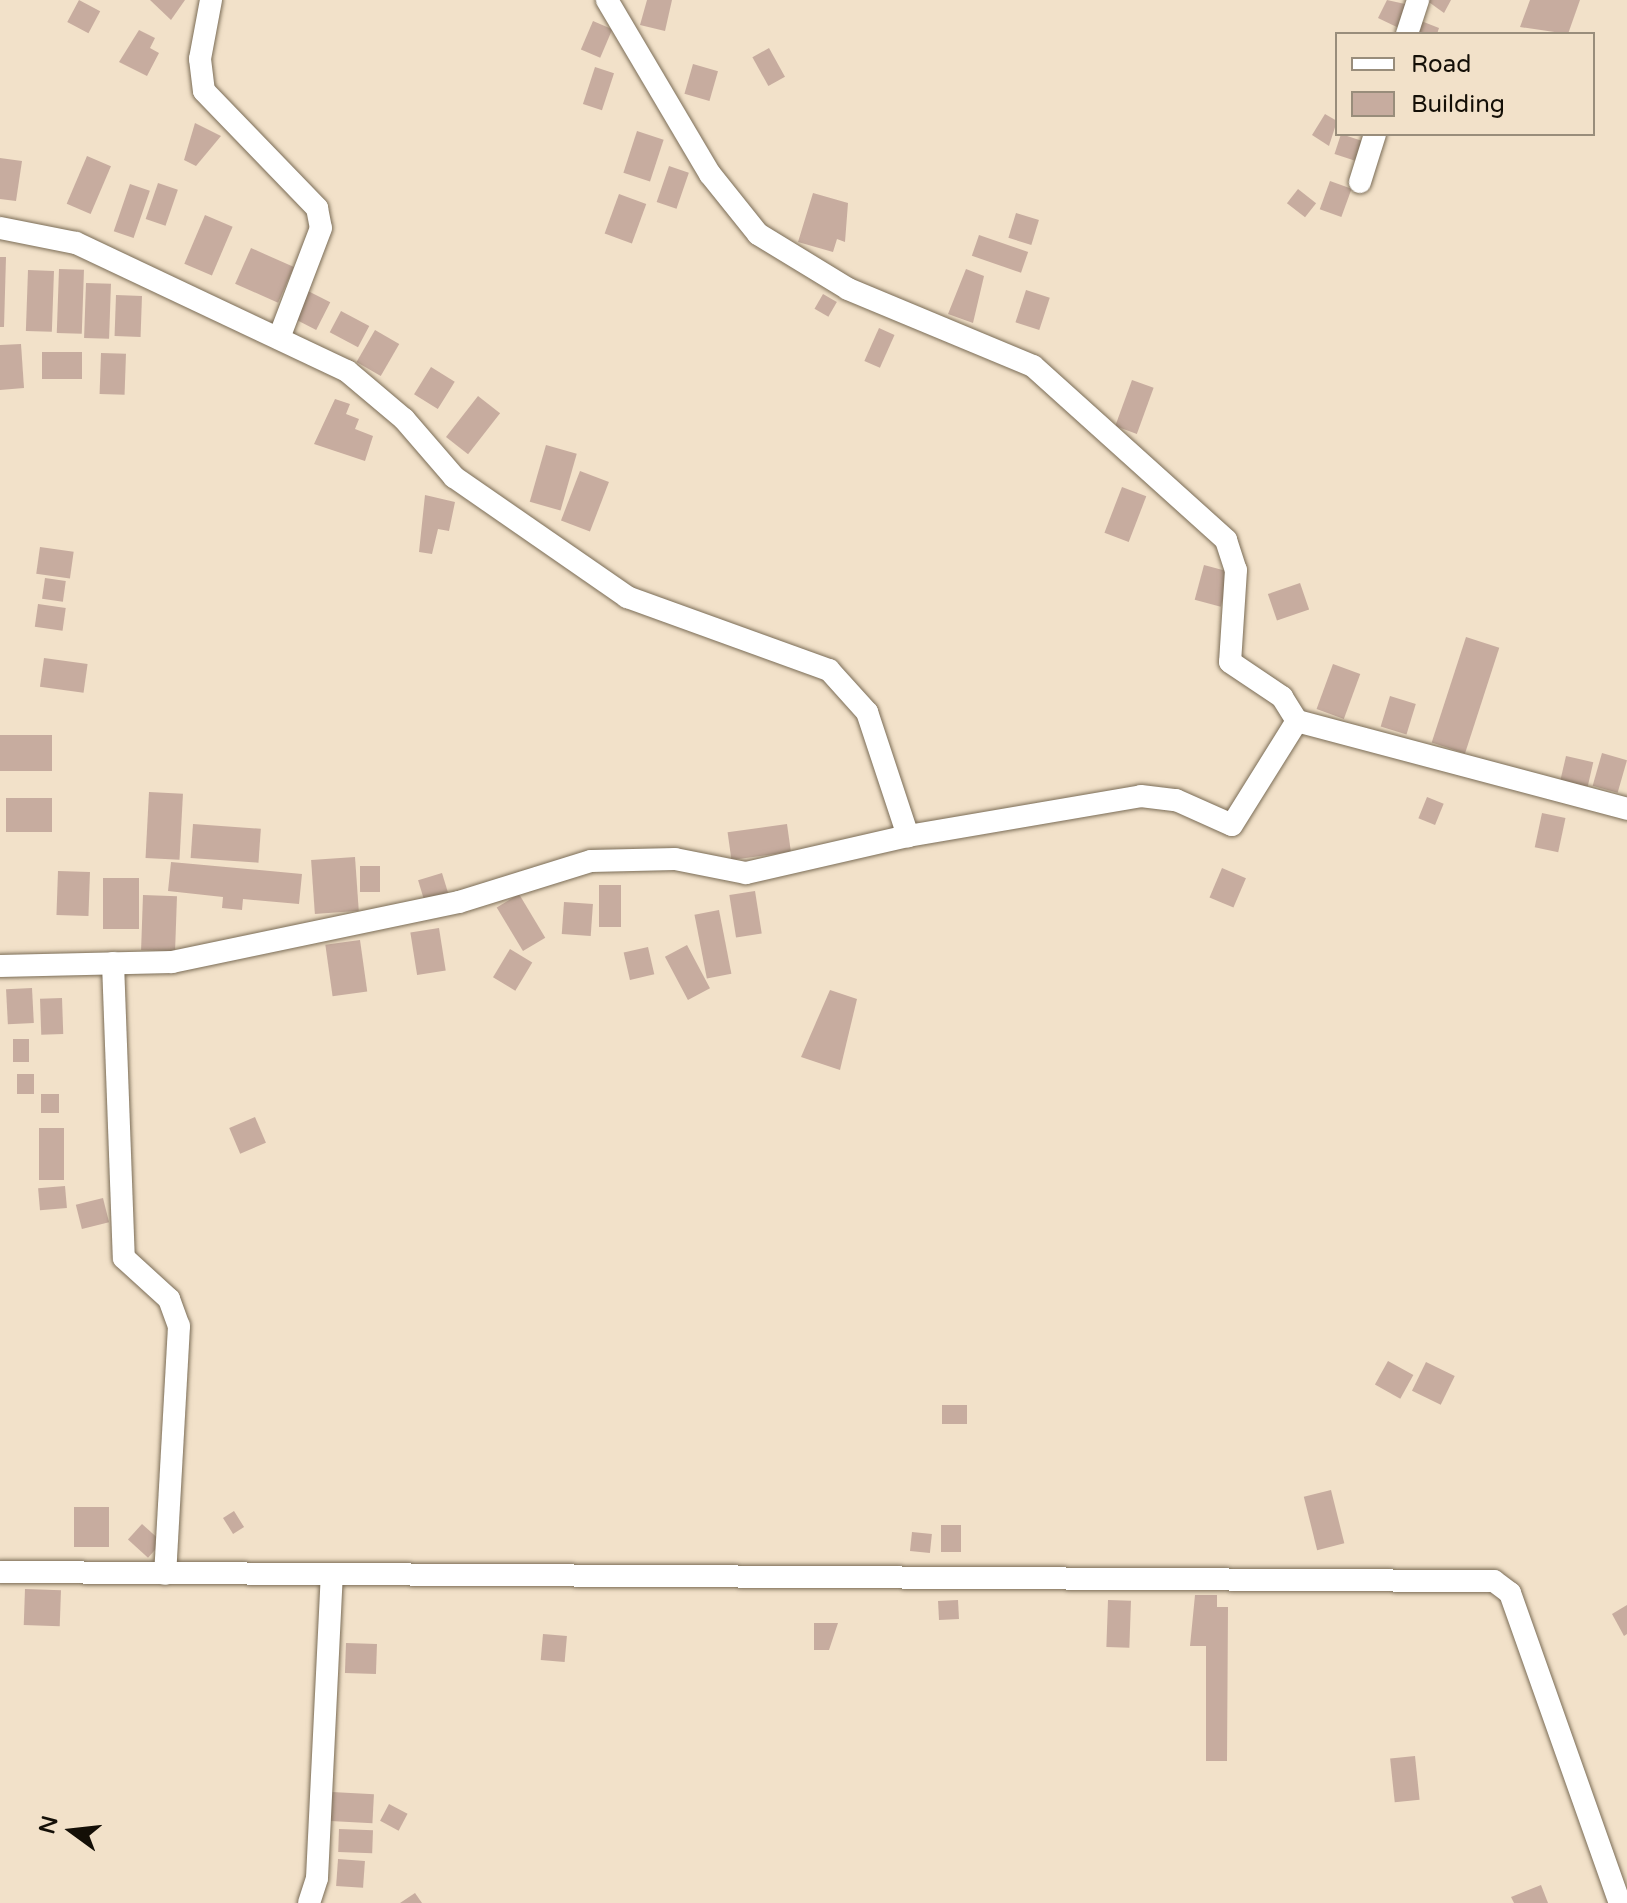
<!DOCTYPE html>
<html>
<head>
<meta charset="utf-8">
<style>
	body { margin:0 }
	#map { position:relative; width:1627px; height:1903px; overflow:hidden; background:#f2e1c9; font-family:"Varela Round",sans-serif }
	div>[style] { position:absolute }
	.building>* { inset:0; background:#c7ac9f; transform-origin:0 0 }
	.roads { filter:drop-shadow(0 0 2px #7a6c56) drop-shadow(0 0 2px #7a6c56) }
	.minor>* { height:22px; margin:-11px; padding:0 11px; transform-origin:11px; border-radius:11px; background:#fff }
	span { translate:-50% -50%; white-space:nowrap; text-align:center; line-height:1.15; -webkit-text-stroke:8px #f2e1c9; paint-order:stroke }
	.legend { position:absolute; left:1335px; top:32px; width:260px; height:104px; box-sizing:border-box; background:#f2e1c9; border:2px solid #998d7b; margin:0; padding:10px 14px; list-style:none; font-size:24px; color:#140f07 }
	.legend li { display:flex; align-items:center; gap:16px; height:40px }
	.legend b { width:40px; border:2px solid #998d7b }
	.north { position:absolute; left:32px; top:1791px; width:80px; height:80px; -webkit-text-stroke:6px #f2e1c9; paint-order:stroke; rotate:285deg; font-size:22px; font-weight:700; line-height:32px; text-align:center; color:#140f07 }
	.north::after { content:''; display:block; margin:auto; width:28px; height:36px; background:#140f07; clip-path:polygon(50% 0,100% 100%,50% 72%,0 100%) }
</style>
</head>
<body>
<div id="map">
	<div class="building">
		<i style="left:79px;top:0;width:24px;height:25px;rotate:28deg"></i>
		<i style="clip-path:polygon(150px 0,185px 0,171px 20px)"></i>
		<i style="clip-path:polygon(647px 0,672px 0,665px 31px,640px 25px)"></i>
		<i style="clip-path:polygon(1387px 0,1414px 6px,1403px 30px,1378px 18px)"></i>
		<i style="clip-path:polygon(1426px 0,1451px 0,1444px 13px)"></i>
		<i style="clip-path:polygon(1530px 0,1580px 0,1568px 34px,1520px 27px)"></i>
		<i style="clip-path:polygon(1416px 19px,1439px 28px,1437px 34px,1410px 34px)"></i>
		<i style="left:593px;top:21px;width:21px;height:31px;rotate:23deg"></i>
		<i style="clip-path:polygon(139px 30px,155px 38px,150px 48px,159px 53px,147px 76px,119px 62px)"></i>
		<i style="left:769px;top:48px;width:33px;height:19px;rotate:61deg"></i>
		<i style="left:693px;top:64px;width:26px;height:31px;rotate:16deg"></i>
		<i style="left:595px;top:67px;width:20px;height:39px;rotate:18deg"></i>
		<i style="clip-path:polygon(1325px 114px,1337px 121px,1329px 146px,1312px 135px)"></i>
		<i style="clip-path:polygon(195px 123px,221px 136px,196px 166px,184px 160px)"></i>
		<i style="left:637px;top:131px;width:28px;height:44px;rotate:18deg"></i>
		<i style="left:1341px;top:134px;width:29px;height:21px;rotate:18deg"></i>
		<i style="left:87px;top:156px;width:26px;height:52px;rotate:23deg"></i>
		<i style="clip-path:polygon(0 158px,22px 161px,16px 201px,0 199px)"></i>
		<i style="left:669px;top:166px;width:21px;height:38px;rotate:19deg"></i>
		<i style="left:1330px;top:181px;width:23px;height:30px;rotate:20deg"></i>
		<i style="left:158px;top:183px;width:21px;height:38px;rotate:19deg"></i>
		<i style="left:130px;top:184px;width:21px;height:50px;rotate:19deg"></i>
		<i style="left:1298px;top:189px;width:23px;height:18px;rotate:38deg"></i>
		<i style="clip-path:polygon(813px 193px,848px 203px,845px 242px,837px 239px,833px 252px,798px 242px)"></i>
		<i style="left:619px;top:194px;width:29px;height:42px;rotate:20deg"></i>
		<i style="left:1016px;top:213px;width:24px;height:26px;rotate:17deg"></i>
		<i style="left:205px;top:215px;width:30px;height:53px;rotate:23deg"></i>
		<i style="left:979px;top:235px;width:52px;height:22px;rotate:19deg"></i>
		<i style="left:251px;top:248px;width:47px;height:39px;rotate:24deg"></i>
		<i style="clip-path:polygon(0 257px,6px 257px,4px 327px,0 327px)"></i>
		<i style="left:59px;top:269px;width:25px;height:64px;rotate:2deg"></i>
		<i style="clip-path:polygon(966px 269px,984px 276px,973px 323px,948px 314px)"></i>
		<i style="left:28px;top:270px;width:26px;height:61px;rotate:2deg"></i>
		<i style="left:86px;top:283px;width:25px;height:55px;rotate:2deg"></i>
		<i style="left:1026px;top:290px;width:25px;height:34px;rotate:18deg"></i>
		<i style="left:308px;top:291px;width:25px;height:31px;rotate:27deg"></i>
		<i style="left:823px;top:294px;width:16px;height:17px;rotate:30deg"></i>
		<i style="left:116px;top:295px;width:26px;height:41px;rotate:2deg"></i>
		<i style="left:341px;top:311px;width:32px;height:24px;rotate:28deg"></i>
		<i style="left:879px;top:328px;width:17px;height:36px;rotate:24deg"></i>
		<i style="left:375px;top:330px;width:28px;height:37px;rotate:30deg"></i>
		<i style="clip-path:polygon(21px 344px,24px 388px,0 390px,0 345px)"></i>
		<i style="left:42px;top:352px;width:40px;height:27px"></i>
		<i style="left:101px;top:353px;width:25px;height:41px;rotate:2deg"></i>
		<i style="left:431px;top:367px;width:28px;height:32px;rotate:32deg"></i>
		<i style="left:1132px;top:380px;width:23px;height:49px;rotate:20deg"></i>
		<i style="left:478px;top:396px;width:28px;height:52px;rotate:38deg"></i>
		<i style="clip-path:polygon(335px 399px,350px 404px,346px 414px,359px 419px,355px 429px,373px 436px,365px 461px,314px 444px)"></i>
		<i style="left:546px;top:445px;width:32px;height:59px;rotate:16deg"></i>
		<i style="left:580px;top:471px;width:31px;height:53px;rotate:21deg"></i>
		<i style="left:1122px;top:487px;width:26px;height:49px;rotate:21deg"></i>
		<i style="clip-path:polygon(425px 495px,455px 502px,449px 531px,438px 529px,432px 554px,419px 552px)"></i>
		<i style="left:40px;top:547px;width:34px;height:27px;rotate:8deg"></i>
		<i style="left:1204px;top:565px;width:27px;height:36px;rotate:15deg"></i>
		<i style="left:45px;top:578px;width:21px;height:21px;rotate:8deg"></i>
		<i style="left:1300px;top:583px;width:28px;height:34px;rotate:71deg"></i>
		<i style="left:38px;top:604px;width:28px;height:23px;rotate:8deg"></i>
		<i style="left:1466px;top:637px;width:35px;height:111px;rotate:18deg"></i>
		<i style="left:44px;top:658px;width:44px;height:29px;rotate:8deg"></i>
		<i style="left:1333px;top:664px;width:29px;height:48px;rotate:20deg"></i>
		<i style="left:1390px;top:696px;width:27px;height:32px;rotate:17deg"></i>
		<i style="left:52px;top:735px;width:36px;height:52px;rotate:90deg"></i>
		<i style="left:1602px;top:753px;width:26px;height:34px;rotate:16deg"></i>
		<i style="left:1566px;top:756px;width:28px;height:25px;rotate:13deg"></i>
		<i style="left:149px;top:792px;width:34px;height:66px;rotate:3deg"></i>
		<i style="left:1427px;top:797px;width:18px;height:23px;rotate:22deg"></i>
		<i style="left:6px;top:798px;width:46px;height:34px"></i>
		<i style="left:1542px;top:813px;width:24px;height:35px;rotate:12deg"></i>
		<i style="left:193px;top:824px;width:68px;height:34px;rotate:4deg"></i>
		<i style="left:787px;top:824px;width:28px;height:60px;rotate:82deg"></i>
		<i style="left:355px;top:857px;width:54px;height:44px;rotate:86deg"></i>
		<i style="clip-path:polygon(171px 862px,302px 874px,299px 904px,243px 899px,242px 910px,222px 908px,223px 897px,168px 891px)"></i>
		<i style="left:360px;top:866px;width:20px;height:26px"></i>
		<i style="left:1222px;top:868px;width:26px;height:32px;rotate:23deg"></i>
		<i style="left:58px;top:871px;width:32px;height:44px;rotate:2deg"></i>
		<i style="left:442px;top:873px;width:21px;height:25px;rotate:73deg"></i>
		<i style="left:103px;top:878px;width:36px;height:51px"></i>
		<i style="left:599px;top:885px;width:22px;height:42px"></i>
		<i style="left:755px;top:891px;width:43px;height:26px;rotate:81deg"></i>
		<i style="left:519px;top:894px;width:51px;height:26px;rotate:59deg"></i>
		<i style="left:143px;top:895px;width:34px;height:55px;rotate:2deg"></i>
		<i style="left:564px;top:902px;width:29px;height:32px;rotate:4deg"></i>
		<i style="left:719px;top:910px;width:65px;height:25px;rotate:79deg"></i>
		<i style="left:439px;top:928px;width:43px;height:29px;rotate:81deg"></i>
		<i style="left:360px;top:940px;width:52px;height:35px;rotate:82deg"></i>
		<i style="left:687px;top:945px;width:49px;height:25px;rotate:62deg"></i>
		<i style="left:648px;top:947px;width:28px;height:25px;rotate:77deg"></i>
		<i style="left:510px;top:949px;width:26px;height:33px;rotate:31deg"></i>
		<i style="left:32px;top:988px;width:35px;height:26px;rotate:87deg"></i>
		<i style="clip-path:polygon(830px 990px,857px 999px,840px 1070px,801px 1057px)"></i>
		<i style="left:62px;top:998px;width:36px;height:22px;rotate:88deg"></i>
		<i style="left:13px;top:1039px;width:16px;height:23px"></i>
		<i style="left:17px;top:1074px;width:17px;height:20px"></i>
		<i style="left:41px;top:1094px;width:18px;height:19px"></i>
		<i style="left:255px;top:1117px;width:28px;height:28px;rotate:67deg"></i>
		<i style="left:39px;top:1128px;width:25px;height:52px"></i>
		<i style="left:65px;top:1186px;width:22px;height:27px;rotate:85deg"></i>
		<i style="left:103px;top:1198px;width:25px;height:28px;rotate:76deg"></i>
		<i style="left:1388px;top:1361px;width:29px;height:27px;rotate:29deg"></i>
		<i style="left:1426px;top:1362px;width:32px;height:32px;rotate:26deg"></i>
		<i style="left:942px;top:1405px;width:25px;height:19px"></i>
		<i style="left:1331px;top:1490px;width:55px;height:28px;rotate:76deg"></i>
		<i style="left:74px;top:1507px;width:35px;height:40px"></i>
		<i style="left:234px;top:1511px;width:19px;height:13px;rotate:58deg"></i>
		<i style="left:142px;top:1524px;width:27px;height:21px;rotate:42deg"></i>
		<i style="left:941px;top:1525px;width:20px;height:27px"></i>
		<i style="left:912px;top:1532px;width:20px;height:19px;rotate:6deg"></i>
		<i style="left:25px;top:1589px;width:36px;height:36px;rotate:2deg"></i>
		<i style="clip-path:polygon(1195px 1595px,1217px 1595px,1217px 1607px,1228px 1607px,1227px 1761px,1206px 1761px,1206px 1646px,1190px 1646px)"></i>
		<i style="left:958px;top:1600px;width:19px;height:20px;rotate:87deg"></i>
		<i style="left:1108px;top:1600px;width:23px;height:47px;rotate:2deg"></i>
		<i style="clip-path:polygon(1627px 1605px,1627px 1634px,1624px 1636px,1612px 1614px)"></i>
		<i style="clip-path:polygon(814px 1623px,838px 1623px,829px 1650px,814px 1650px)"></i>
		<i style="left:543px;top:1634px;width:24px;height:26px;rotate:5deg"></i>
		<i style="left:346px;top:1643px;width:31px;height:30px;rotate:2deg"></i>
		<i style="left:1415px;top:1756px;width:44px;height:25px;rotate:84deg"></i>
		<i style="left:332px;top:1792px;width:42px;height:29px;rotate:3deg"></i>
		<i style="left:389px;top:1804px;width:21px;height:19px;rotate:28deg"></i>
		<i style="left:339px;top:1829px;width:34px;height:23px;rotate:2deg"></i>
		<i style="left:338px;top:1859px;width:27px;height:27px;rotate:4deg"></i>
		<i style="clip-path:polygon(1541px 1885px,1548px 1903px,1514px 1903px,1511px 1897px)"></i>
		<i style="clip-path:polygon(415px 1893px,422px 1903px,400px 1903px)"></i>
	</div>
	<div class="roads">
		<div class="minor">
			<i style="left:211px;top:0;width:60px;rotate:100.6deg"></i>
			<i style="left:200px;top:59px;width:32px;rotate:83deg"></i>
			<i style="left:204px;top:91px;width:163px;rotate:46deg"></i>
			<i style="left:317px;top:208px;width:20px;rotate:79deg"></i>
			<i style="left:321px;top:228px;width:118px;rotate:110.9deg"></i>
			<i style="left:607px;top:0;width:202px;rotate:59.4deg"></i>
			<i style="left:710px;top:174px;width:77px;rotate:51.3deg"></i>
			<i style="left:758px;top:234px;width:105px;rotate:31.4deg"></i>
			<i style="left:848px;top:289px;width:200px;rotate:22.6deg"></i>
			<i style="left:1033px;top:366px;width:260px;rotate:42deg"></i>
			<i style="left:1226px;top:540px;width:32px;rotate:72deg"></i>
			<i style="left:1236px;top:570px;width:92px;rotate:93.7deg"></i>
			<i style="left:1230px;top:662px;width:63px;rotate:33.9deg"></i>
			<i style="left:1282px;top:697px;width:28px;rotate:58deg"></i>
			<i style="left:1407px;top:34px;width:36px;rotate:-72deg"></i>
			<i style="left:1360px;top:182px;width:50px;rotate:-72.6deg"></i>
			<i style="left:0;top:228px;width:77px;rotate:11.2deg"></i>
			<i style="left:76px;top:243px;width:300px;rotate:25.3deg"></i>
			<i style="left:347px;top:371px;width:75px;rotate:40.1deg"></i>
			<i style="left:404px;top:419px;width:77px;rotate:49.2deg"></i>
			<i style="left:454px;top:477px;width:211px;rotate:34.7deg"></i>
			<i style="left:627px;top:597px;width:215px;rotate:19.9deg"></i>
			<i style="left:829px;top:670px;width:57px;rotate:47.9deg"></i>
			<i style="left:867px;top:712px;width:131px;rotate:71.7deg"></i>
			<i style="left:908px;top:836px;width:236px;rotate:-9.7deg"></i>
			<i style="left:1141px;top:796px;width:35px;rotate:7deg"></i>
			<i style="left:1176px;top:800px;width:61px;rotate:24.1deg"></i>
			<i style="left:1232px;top:825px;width:123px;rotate:-58deg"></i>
			<i style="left:1297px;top:721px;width:342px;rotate:14.9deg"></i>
			<i style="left:113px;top:963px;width:295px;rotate:87.9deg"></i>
			<i style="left:124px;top:1258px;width:61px;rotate:42.3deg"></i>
			<i style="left:169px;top:1299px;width:29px;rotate:70deg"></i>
			<i style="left:179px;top:1326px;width:248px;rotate:93.2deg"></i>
			<i style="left:0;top:966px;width:172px;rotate:-1.3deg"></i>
			<i style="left:172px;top:962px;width:293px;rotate:-11.8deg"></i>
			<i style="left:459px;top:902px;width:138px;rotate:-17.3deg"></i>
			<i style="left:591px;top:861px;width:84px;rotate:-1.4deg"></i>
			<i style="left:675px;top:859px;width:72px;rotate:11.2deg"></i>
			<i style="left:746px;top:873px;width:166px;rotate:-12.9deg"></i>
			<i style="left:0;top:1572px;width:1494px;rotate:0.35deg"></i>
			<i style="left:1494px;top:1581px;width:20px;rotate:37deg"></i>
			<i style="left:1510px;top:1593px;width:329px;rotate:70.5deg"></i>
			<i style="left:309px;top:1903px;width:26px;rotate:-72deg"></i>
			<i style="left:317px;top:1878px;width:302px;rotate:-87.2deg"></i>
		</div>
	</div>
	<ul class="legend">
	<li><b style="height:10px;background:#fff"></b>Road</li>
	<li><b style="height:22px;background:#c7ac9f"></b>Building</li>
	</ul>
	<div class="north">N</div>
</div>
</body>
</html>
